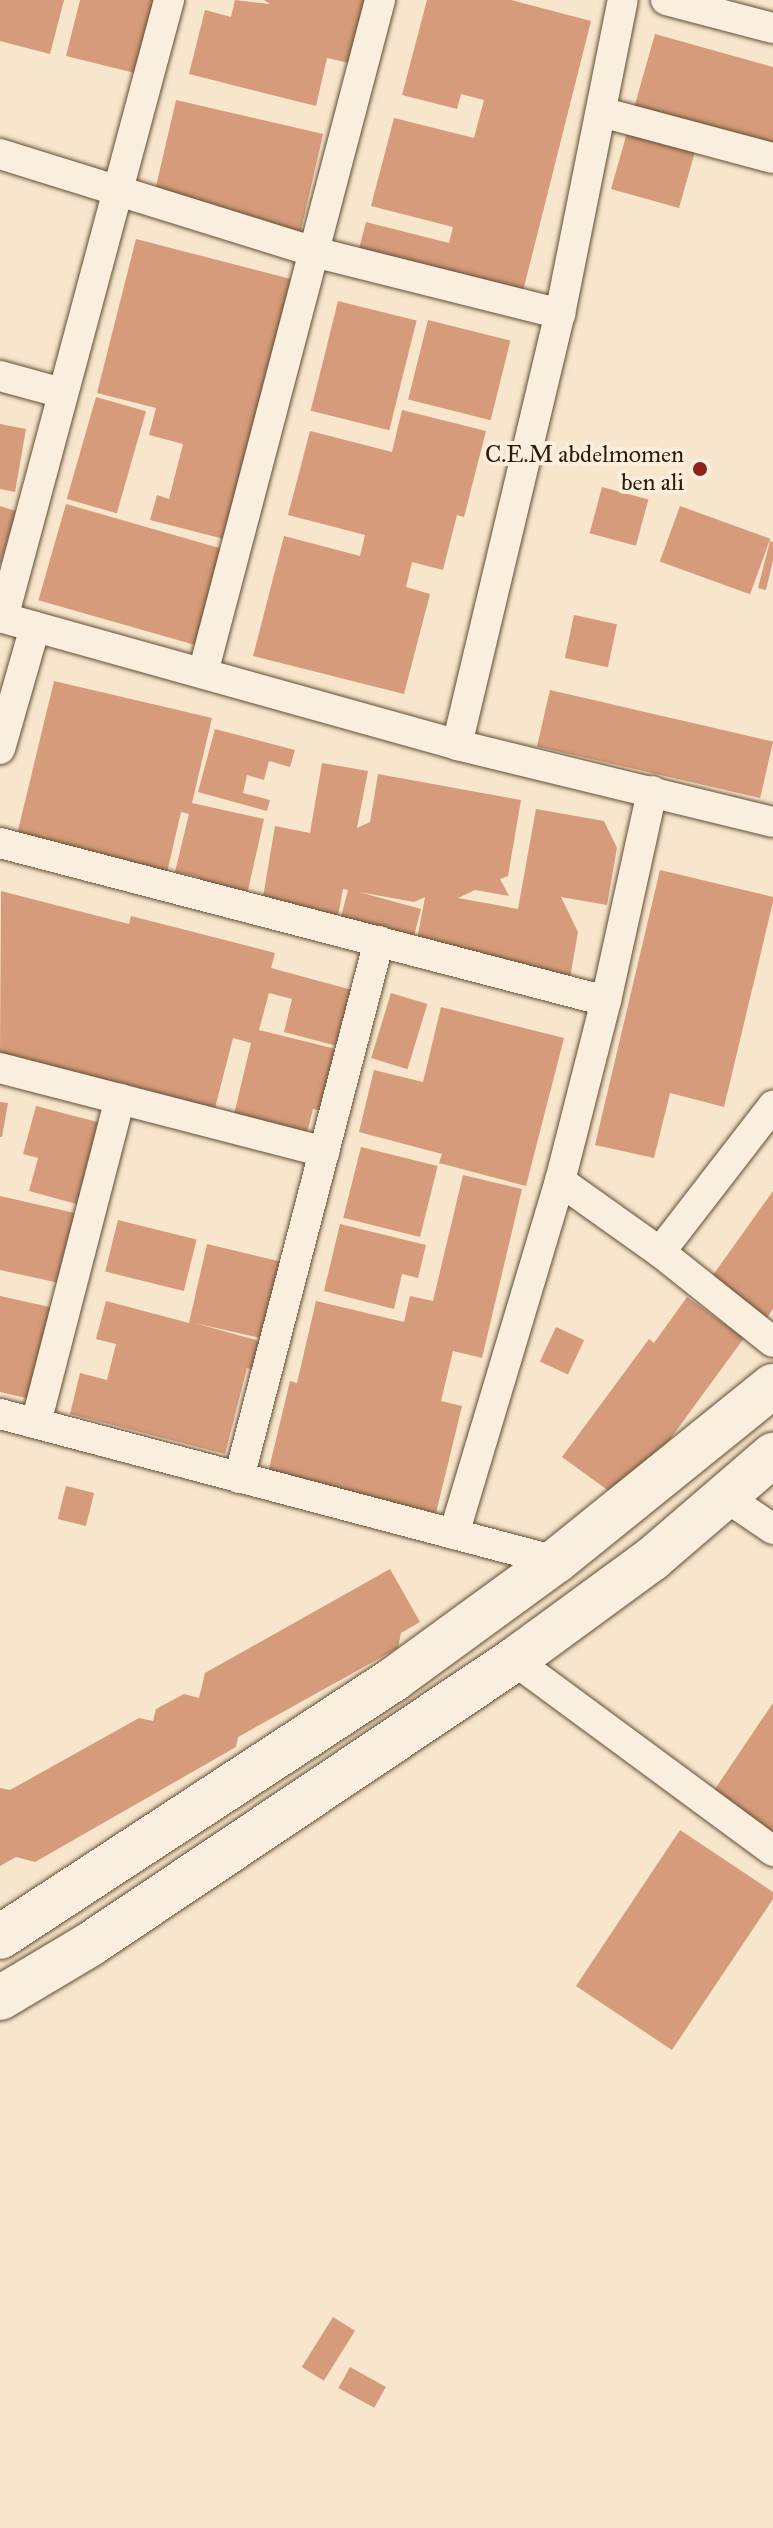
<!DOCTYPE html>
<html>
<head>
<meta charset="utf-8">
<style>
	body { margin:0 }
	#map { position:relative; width:773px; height:2528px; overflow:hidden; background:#f7e5cc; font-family:"IM FELL Great Primer",serif }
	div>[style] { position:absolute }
	.building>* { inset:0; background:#d59b7a; transform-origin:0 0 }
	.roads { filter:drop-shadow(0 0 2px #624e35) drop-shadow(0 0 2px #624e35) }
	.street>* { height:30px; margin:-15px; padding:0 15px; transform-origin:15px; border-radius:15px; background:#faeede }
	.secondary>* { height:44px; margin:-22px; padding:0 22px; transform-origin:22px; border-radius:22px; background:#faeede }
	.dots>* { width:22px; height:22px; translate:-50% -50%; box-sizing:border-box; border:4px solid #faeede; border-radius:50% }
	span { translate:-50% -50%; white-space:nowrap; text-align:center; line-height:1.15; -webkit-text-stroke:8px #faeede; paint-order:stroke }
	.poi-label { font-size:24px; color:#301c03 }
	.right { translate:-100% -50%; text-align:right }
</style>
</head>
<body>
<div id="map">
	<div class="building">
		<i style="clip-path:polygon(0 0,64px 0,50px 54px,0 41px)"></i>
		<i style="clip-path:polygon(80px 0,166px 0,147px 76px,66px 56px)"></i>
		<i style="clip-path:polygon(235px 0,270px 4px,264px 0,372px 0,354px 64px,327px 58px,316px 106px,189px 74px,205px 10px,231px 17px)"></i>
		<i style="clip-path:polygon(427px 0,511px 0,591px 21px,519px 307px,355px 264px,366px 222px,449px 243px,453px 227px,371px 206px,394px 118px,474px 138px,484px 100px,461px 94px,457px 109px,402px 95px)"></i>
		<i style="clip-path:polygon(655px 34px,773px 67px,773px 161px,698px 141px,679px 208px,611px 189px)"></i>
		<i style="left:176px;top:100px;width:151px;height:106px;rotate:13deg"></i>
		<i style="clip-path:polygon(136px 239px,291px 279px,224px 539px,150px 520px,157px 495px,169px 499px,183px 444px,149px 435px,156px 408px,97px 393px)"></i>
		<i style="left:338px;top:301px;width:81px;height:113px;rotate:14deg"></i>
		<i style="left:428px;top:320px;width:85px;height:82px;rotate:14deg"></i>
		<i style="left:96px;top:397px;width:52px;height:106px;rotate:16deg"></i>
		<i style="clip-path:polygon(402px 410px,486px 431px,464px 517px,457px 515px,443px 570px,412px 562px,406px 587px,430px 594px,404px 694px,253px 656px,284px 536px,360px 556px,365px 535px,288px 515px,310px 431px,392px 452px)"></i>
		<i style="clip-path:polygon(0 424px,26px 429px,15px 492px,0 489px)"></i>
		<i style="left:602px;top:487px;width:48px;height:48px;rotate:15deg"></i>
		<i style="left:66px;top:504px;width:163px;height:100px;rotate:16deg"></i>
		<i style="clip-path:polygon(0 506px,16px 511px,1px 563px,0 563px)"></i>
		<i style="left:680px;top:506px;width:96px;height:59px;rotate:20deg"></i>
		<i style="clip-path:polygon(770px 541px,773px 542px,773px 560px,766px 590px,758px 588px)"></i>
		<i style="left:574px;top:615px;width:44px;height:44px;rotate:12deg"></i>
		<i style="clip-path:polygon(54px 681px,212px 718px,192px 803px,264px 819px,246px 899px,196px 887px,198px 877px,175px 872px,189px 814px,181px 812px,166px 877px,15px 843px)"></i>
		<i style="left:550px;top:690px;width:229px;height:58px;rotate:13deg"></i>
		<i style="clip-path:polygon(215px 729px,295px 750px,290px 767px,269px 761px,264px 780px,247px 775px,243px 793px,270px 800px,267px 811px,198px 792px)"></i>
		<i style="clip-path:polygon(322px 763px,368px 771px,357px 828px,370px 822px,378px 774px,521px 800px,508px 876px,500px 879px,509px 896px,475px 890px,458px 898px,518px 909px,536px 809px,604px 821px,617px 848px,607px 905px,561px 897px,578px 932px,569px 984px,414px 956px,425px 897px,414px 902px,359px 892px,421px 909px,409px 955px,336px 936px,348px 890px,343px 889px,336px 927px,262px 903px,275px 826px,310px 833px)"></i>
		<i style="clip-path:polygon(660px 870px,773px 897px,773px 902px,724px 1107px,670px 1093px,654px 1158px,595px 1145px)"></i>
		<i style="clip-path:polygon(1px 891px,129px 924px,131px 916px,275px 953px,271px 968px,352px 990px,337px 1046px,284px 1032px,292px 999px,269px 993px,259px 1030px,348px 1052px,333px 1113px,313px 1109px,306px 1137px,233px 1119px,251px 1043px,233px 1038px,214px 1112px,0 1056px)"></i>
		<i style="left:391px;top:993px;width:38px;height:68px;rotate:17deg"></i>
		<i style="clip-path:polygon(441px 1007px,564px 1038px,526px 1186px,439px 1163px,442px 1154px,359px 1132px,374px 1070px,423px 1082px)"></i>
		<i style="clip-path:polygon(0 1102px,8px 1103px,2px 1137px,0 1137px)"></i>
		<i style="clip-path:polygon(36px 1106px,105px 1124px,84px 1206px,29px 1191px,38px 1158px,23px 1154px)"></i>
		<i style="left:361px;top:1147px;width:79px;height:73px;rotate:14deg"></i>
		<i style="clip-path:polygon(463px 1175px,522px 1189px,482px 1358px,453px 1351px,441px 1401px,462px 1406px,436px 1513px,268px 1473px,290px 1381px,297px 1383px,316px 1301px,404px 1322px,410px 1296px,433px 1301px)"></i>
		<i style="clip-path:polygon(773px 1191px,773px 1309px,759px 1329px,703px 1289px)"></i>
		<i style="clip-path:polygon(0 1196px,79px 1214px,64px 1284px,0 1270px)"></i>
		<i style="left:118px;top:1220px;width:81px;height:53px;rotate:14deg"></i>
		<i style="clip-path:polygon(340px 1224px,426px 1245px,418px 1278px,402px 1274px,394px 1309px,324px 1291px)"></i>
		<i style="clip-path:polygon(207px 1244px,282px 1262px,265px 1339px,194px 1323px,263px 1342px,256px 1370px,247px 1368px,225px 1454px,70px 1414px,80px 1373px,107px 1380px,116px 1344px,96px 1339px,106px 1301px,189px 1323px)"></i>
		<i style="clip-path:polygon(0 1296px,59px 1309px,39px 1401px,0 1392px)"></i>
		<i style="clip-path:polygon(687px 1297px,744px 1338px,624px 1502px,562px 1457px,649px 1339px,654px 1343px)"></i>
		<i style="left:556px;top:1327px;width:31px;height:38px;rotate:25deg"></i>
		<i style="left:66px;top:1486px;width:29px;height:34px;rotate:14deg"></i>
		<i style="clip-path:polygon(390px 1569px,420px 1622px,401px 1633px,398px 1648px,238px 1737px,236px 1747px,35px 1862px,16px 1857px,0 1866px,0 1788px,10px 1790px,139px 1718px,153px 1721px,156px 1709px,184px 1694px,199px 1698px,205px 1673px)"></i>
		<i style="clip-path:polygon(773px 1703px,773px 1840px,709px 1798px)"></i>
		<i style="clip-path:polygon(680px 1830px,773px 1892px,773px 1899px,672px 2050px,576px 1986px)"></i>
		<i style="left:333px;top:2317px;width:26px;height:59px;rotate:32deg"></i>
		<i style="left:350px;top:2367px;width:41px;height:24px;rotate:29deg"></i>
	</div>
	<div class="roads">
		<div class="street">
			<i style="left:666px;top:0;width:111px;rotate:14.7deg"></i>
			<i style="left:601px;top:112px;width:178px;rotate:15deg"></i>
			<i style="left:0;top:154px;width:329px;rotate:17.3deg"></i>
			<i style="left:314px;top:252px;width:254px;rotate:14.1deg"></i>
			<i style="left:0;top:376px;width:64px;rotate:15.3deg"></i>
			<i style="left:0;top:617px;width:475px;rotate:15.6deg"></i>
			<i style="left:457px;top:745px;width:325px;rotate:13.7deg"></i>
			<i style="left:3px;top:618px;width:640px;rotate:-74.96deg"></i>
			<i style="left:203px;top:673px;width:696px;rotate:-75.26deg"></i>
			<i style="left:457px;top:745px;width:443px;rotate:-76.6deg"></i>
			<i style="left:560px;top:314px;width:320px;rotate:-78.7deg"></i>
			<i style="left:0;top:749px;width:127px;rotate:-74deg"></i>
			<i style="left:0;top:843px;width:626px;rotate:14.61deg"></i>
			<i style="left:0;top:1068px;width:335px;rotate:14.5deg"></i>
			<i style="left:560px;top:1181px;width:123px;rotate:35.4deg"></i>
			<i style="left:660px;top:1252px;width:144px;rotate:38.5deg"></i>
			<i style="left:660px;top:1252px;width:185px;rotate:-52.3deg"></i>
			<i style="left:0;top:1414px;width:575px;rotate:14.81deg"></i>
			<i style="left:36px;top:1423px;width:335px;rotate:-75.5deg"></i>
			<i style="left:239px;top:1478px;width:555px;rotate:-75.39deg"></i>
			<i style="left:726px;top:1497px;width:57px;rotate:34.2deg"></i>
			<i style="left:454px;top:1534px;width:369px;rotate:-73.3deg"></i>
			<i style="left:560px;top:1181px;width:186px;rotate:-75.7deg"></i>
			<i style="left:606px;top:1001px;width:215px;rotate:-77.6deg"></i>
			<i style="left:514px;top:1660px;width:322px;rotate:36.4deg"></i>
		</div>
		<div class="secondary">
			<i style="left:0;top:1937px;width:471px;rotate:-33.2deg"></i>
			<i style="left:394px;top:1679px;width:200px;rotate:-36.1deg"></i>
			<i style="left:556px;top:1561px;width:279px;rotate:-38.9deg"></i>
			<i style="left:0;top:1998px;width:104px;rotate:-30.8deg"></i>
			<i style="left:89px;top:1945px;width:512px;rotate:-33.85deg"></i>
			<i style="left:514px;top:1660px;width:171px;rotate:-36.2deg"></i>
			<i style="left:652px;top:1559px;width:160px;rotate:-40.7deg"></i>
		</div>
	</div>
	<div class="dots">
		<i style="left:700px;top:469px;background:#8f2418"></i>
	</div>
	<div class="poi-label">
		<span class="right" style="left:684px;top:469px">C.E.M abdelmomen<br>ben ali</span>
	</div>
</div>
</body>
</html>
